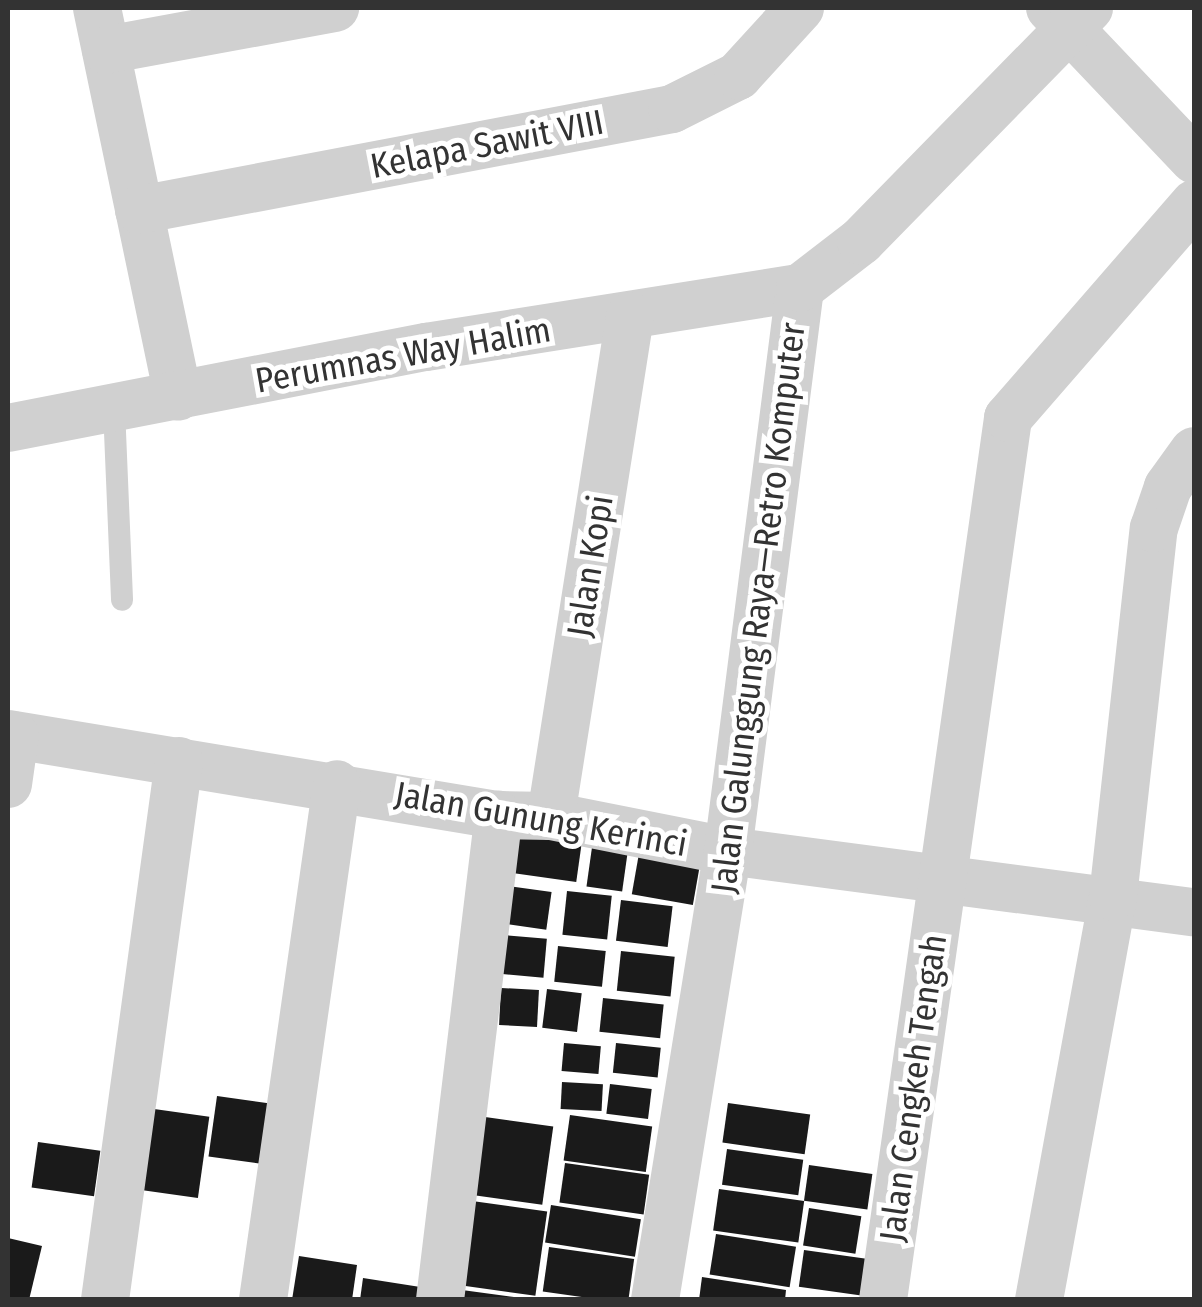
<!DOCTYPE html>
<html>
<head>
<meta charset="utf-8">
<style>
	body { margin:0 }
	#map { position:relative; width:1202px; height:1307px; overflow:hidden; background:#fff; font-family:"Fira Sans Condensed",sans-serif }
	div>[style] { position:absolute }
	.building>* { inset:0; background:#1a1a1a; transform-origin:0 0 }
	.lane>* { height:22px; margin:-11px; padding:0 11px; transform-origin:11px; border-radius:11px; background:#d0d0d0 }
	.street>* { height:48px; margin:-24px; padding:0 24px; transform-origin:24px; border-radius:24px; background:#d0d0d0 }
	span { translate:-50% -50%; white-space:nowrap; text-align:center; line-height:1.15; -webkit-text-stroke:10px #fff; paint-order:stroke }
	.street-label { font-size:35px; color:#333 }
	.frame { position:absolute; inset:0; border:10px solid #333; pointer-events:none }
</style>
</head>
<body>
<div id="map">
	<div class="building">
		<i style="left:516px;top:822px;width:68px;height:51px;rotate:8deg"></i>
		<i style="left:594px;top:833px;width:36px;height:54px;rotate:8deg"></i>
		<i style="left:641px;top:842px;width:62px;height:53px;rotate:10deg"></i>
		<i style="left:508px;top:886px;width:44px;height:38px;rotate:8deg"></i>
		<i style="left:567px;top:891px;width:45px;height:44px;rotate:6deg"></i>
		<i style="left:621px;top:900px;width:52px;height:41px;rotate:7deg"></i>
		<i style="left:503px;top:935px;width:44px;height:39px;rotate:5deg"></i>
		<i style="left:558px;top:946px;width:48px;height:36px;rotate:6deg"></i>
		<i style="left:621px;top:951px;width:54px;height:40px;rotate:6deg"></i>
		<i style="left:501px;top:988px;width:38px;height:37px;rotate:3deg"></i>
		<i style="left:547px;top:989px;width:35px;height:39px;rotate:7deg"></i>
		<i style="left:603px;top:998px;width:61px;height:34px;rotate:6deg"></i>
		<i style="left:564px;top:1043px;width:37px;height:28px;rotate:5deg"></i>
		<i style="left:616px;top:1043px;width:45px;height:30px;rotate:6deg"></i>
		<i style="left:562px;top:1082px;width:41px;height:27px;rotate:3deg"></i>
		<i style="left:610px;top:1084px;width:42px;height:30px;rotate:7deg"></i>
		<i style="left:217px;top:1096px;width:70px;height:61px;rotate:8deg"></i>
		<i style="left:728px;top:1103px;width:83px;height:40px;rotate:8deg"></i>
		<i style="left:140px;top:1107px;width:70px;height:82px;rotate:8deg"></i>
		<i style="left:570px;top:1115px;width:83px;height:46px;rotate:8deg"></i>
		<i style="left:478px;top:1116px;width:76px;height:79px;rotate:8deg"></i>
		<i style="left:38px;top:1142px;width:63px;height:46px;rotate:8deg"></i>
		<i style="left:727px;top:1149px;width:77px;height:36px;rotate:8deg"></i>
		<i style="left:565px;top:1163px;width:85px;height:40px;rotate:8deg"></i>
		<i style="left:809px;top:1165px;width:64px;height:36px;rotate:8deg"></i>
		<i style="left:719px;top:1189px;width:86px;height:42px;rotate:8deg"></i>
		<i style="left:465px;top:1200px;width:83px;height:85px;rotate:8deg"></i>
		<i style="left:551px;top:1205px;width:91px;height:38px;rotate:9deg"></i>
		<i style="left:809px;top:1208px;width:53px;height:38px;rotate:9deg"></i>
		<i style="left:716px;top:1234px;width:81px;height:41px;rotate:9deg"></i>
		<i style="clip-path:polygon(8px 1238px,42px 1246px,29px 1300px,8px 1300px)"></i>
		<i style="left:549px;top:1247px;width:86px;height:45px;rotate:8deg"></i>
		<i style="left:804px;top:1250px;width:63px;height:37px;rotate:8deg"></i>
		<i style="clip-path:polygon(299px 1256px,357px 1265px,352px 1300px,292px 1300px)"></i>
		<i style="clip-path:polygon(702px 1277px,786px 1290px,785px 1300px,699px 1300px)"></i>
		<i style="clip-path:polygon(363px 1278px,433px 1289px,432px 1300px,360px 1300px)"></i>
		<i style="clip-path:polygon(462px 1290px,514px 1297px,514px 1300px,461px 1300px)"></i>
	</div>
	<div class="lane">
		<i style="left:114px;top:408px;width:192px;rotate:87.6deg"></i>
	</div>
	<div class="street">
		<i style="left:97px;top:8px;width:397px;rotate:78.2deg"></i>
		<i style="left:1050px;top:8px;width:209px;rotate:46.5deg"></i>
		<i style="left:106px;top:50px;width:233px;rotate:-10.4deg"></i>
		<i style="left:139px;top:210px;width:542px;rotate:-10.73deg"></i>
		<i style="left:672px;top:109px;width:74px;rotate:-26.6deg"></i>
		<i style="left:738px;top:76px;width:92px;rotate:-47.6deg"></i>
		<i style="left:8px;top:428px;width:426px;rotate:-11deg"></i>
		<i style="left:426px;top:347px;width:379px;rotate:-9deg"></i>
		<i style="left:8px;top:734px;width:498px;rotate:9.4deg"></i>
		<i style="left:499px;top:815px;width:52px;rotate:1.1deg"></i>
		<i style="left:551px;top:816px;width:180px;rotate:11.2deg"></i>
		<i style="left:728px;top:851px;width:470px;rotate:7.5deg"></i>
		<i style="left:8px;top:784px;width:49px;rotate:-81.9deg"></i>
		<i style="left:551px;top:816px;width:506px;rotate:-81.02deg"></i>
		<i style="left:105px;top:1300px;width:544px;rotate:-82.18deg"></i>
		<i style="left:263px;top:1300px;width:521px;rotate:-81.84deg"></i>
		<i style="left:440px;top:1300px;width:489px;rotate:-83.1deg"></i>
		<i style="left:655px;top:1300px;width:455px;rotate:-80.8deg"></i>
		<i style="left:728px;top:851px;width:568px;rotate:-82.71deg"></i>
		<i style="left:800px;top:288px;width:77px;rotate:-37.6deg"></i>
		<i style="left:861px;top:241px;width:326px;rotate:-45.6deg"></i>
		<i style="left:883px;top:1300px;width:891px;rotate:-81.93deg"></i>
		<i style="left:1008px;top:418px;width:284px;rotate:-49deg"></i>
		<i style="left:1039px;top:1300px;width:410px;rotate:-79.6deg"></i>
		<i style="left:1113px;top:897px;width:371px;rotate:-83.7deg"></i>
		<i style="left:1154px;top:528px;width:43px;rotate:-71.1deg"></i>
		<i style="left:1168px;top:487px;width:44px;rotate:-54.2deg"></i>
	</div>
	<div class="street-label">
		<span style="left:487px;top:144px;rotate:-11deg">Kelapa Sawit VIII</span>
		<span style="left:403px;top:355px;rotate:-10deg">Perumnas Way Halim</span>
		<span style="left:590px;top:566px;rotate:-81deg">Jalan Kopi</span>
		<span style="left:758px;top:608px;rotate:-83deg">Jalan Galunggung Raya—Retro Komputer</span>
		<span style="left:541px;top:819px;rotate:10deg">Jalan Gunung Kerinci</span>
		<span style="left:913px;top:1088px;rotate:-82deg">Jalan Cengkeh Tengah</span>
	</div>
	<div class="frame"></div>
</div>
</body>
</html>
